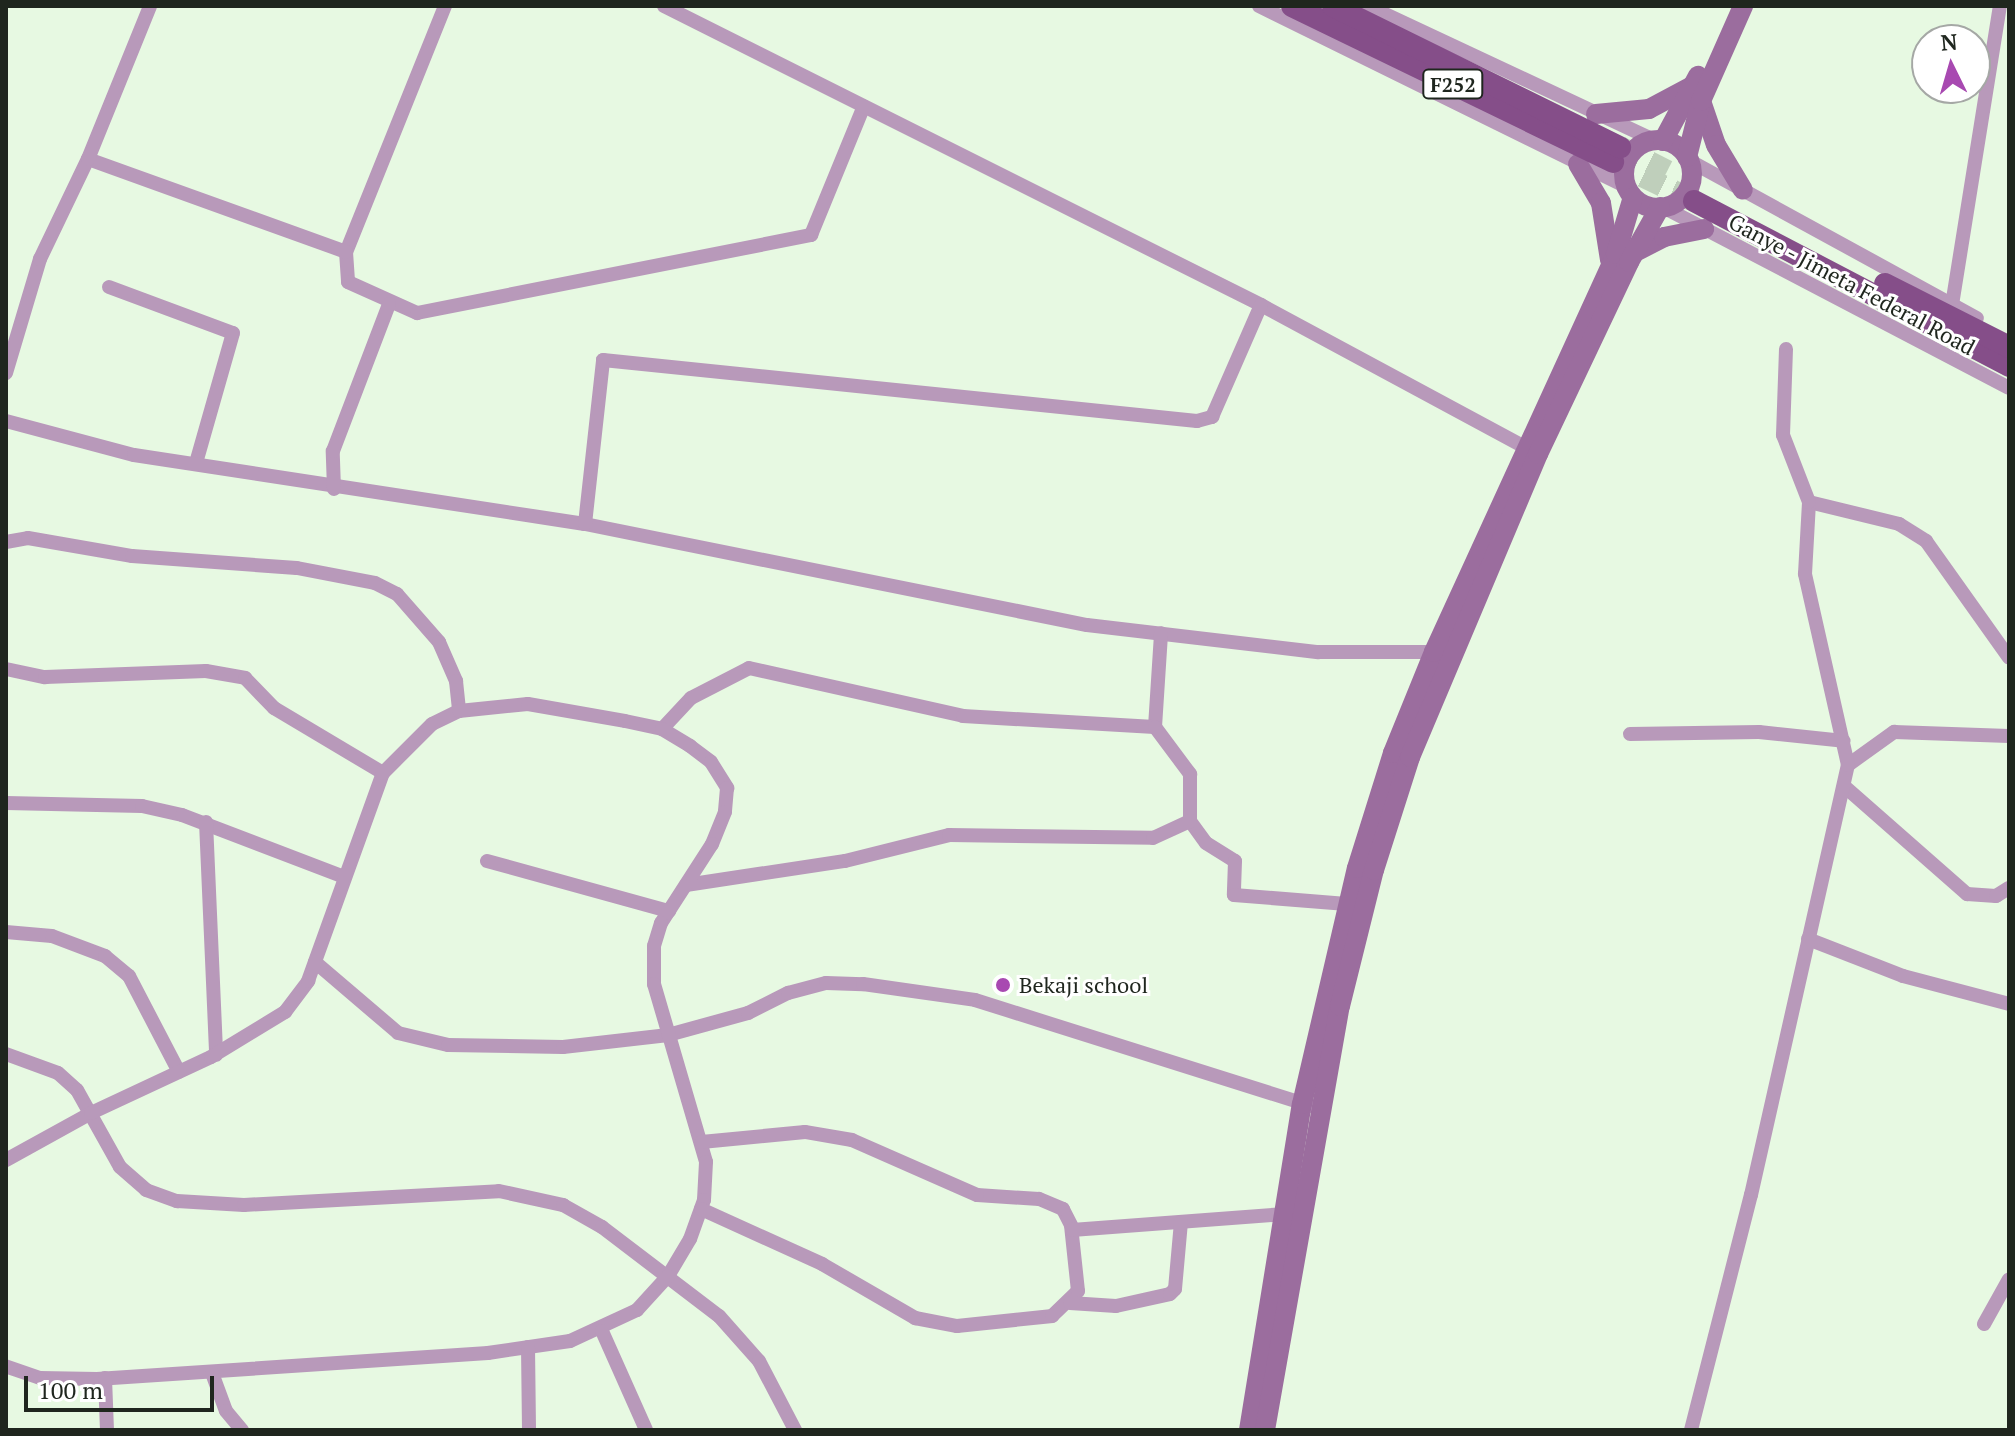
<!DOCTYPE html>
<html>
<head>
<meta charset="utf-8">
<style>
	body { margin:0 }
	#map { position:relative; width:2015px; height:1436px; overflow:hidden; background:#e7f9e2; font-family:"PT Serif",serif }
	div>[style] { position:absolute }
	.primary-tunnel>* { height:22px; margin-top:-11px; transform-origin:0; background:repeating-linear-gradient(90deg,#bfcfbb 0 22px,transparent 0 33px) }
	.minor>* { height:14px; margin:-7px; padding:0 7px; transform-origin:7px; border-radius:7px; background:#b899ba }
	.secondary>* { height:20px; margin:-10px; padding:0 10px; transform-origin:10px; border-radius:10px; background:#9b6d9e }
	.secondary>.ring { margin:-10px; padding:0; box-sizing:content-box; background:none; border:20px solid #9b6d9e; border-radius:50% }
	.primary>* { height:22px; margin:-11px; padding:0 11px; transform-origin:11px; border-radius:11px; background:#854e89 }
	.dots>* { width:22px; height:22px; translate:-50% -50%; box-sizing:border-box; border:4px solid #fff; border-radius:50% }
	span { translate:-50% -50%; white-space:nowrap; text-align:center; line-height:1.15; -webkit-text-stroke:6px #fff; paint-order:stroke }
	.shield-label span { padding:2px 6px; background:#fff; border:2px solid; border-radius:6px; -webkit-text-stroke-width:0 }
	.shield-label { font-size:20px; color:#1f261e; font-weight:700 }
	.street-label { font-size:22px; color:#1f261e }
	.poi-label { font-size:22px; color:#1f261e }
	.left { translate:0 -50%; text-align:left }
	.frame { position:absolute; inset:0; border:8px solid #1f261e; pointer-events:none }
	.north { position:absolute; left:1911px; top:24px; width:80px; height:80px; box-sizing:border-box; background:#fff; border:2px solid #a5a8a5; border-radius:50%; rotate:355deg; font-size:22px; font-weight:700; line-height:32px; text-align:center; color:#1f261e }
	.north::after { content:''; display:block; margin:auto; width:28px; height:36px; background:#a849b1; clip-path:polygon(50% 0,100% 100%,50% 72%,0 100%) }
	.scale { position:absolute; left:24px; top:1376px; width:190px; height:36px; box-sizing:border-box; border:4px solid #1f261e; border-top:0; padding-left:10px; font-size:24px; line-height:28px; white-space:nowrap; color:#1f261e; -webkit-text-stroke:6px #fff; paint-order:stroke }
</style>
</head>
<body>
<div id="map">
	<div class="primary-tunnel">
		<i style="left:1620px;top:147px;width:53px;rotate:27.1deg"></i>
		<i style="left:1613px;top:162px;width:90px;rotate:25.7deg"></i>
	</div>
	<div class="minor">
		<i style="left:445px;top:6px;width:265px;rotate:111.9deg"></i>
		<i style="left:346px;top:252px;width:30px;rotate:86deg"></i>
		<i style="left:348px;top:282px;width:76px;rotate:24.2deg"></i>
		<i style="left:417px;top:313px;width:402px;rotate:-11.2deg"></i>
		<i style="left:811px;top:235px;width:139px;rotate:-67.7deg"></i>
		<i style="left:664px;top:6px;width:668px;rotate:26.6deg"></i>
		<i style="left:1261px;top:305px;width:310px;rotate:28.3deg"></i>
		<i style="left:1259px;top:6px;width:410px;rotate:26.2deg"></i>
		<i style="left:1368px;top:6px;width:316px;rotate:25.1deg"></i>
		<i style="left:88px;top:159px;width:274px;rotate:19.8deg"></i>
		<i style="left:1690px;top:161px;width:327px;rotate:28.7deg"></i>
		<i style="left:1663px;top:207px;width:390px;rotate:27.6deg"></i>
		<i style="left:109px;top:287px;width:132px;rotate:20.4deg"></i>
		<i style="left:233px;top:333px;width:135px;rotate:105.9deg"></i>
		<i style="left:1952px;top:305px;width:303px;rotate:-80.9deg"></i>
		<i style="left:6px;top:373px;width:119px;rotate:-73.4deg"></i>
		<i style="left:40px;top:259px;width:111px;rotate:-64.4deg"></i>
		<i style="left:88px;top:159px;width:165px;rotate:-67.9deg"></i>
		<i style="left:6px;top:421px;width:132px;rotate:14.9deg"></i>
		<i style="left:134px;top:455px;width:456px;rotate:8.7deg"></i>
		<i style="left:585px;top:524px;width:512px;rotate:11.38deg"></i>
		<i style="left:1087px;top:625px;width:233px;rotate:6.7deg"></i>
		<i style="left:1318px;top:652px;width:116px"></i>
		<i style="left:334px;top:489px;width:38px;rotate:-92deg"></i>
		<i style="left:333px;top:451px;width:157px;rotate:-69.1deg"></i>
		<i style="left:1809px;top:502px;width:93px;rotate:13.7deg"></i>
		<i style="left:1899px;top:524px;width:32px;rotate:32deg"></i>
		<i style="left:1926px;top:541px;width:143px;rotate:54.6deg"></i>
		<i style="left:585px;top:524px;width:165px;rotate:-83.7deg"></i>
		<i style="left:603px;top:360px;width:597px;rotate:5.86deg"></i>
		<i style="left:1197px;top:421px;width:16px;rotate:-15deg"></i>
		<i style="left:1212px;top:417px;width:122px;rotate:-66.4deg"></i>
		<i style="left:6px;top:542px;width:22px;rotate:-10deg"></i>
		<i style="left:28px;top:538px;width:106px;rotate:9.8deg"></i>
		<i style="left:132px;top:556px;width:165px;rotate:4.2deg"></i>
		<i style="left:297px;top:568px;width:79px;rotate:10.9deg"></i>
		<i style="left:375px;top:583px;width:25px;rotate:27deg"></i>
		<i style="left:397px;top:594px;width:64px;rotate:48.8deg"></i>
		<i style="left:439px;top:642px;width:43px;rotate:66.4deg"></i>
		<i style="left:456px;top:681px;width:30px;rotate:84deg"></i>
		<i style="left:6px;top:669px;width:40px;rotate:12deg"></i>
		<i style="left:45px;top:677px;width:161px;rotate:-2.1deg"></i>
		<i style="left:206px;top:671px;width:40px;rotate:10deg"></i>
		<i style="left:245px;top:678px;width:42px;rotate:46deg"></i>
		<i style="left:274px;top:708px;width:127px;rotate:30.8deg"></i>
		<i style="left:1155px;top:727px;width:94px;rotate:-86.3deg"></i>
		<i style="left:662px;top:729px;width:42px;rotate:-46.9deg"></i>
		<i style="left:691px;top:698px;width:65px;rotate:-27.3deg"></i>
		<i style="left:749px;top:668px;width:219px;rotate:12.6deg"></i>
		<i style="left:963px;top:716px;width:192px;rotate:3.3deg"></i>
		<i style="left:1155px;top:727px;width:59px;rotate:53.3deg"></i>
		<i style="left:1190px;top:774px;width:47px;rotate:90deg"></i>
		<i style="left:1190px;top:821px;width:27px;rotate:54deg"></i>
		<i style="left:1206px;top:843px;width:34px;rotate:32deg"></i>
		<i style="left:1235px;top:861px;width:34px;rotate:92deg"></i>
		<i style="left:1234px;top:895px;width:113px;rotate:4.6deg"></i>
		<i style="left:1630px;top:734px;width:129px;rotate:-0.9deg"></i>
		<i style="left:1759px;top:732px;width:85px;rotate:6deg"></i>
		<i style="left:1848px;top:765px;width:57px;rotate:-35.7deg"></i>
		<i style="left:1894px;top:732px;width:115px;rotate:2deg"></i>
		<i style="left:1844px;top:786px;width:164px;rotate:41.3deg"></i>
		<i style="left:1967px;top:894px;width:29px;rotate:4deg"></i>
		<i style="left:1996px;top:896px;width:15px;rotate:-32deg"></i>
		<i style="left:6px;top:803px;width:136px;rotate:1.3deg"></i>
		<i style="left:142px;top:806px;width:41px;rotate:12.7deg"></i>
		<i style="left:182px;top:815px;width:173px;rotate:20.9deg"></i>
		<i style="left:206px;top:822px;width:233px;rotate:87.5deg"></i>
		<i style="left:487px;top:861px;width:189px;rotate:15.4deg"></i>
		<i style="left:686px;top:885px;width:161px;rotate:-8.6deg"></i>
		<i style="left:845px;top:861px;width:107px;rotate:-14deg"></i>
		<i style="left:949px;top:835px;width:204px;rotate:0.8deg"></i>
		<i style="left:1153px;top:838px;width:41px;rotate:-24.7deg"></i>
		<i style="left:6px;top:932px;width:46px;rotate:5deg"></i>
		<i style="left:52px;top:936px;width:57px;rotate:20.7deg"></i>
		<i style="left:105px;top:956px;width:31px;rotate:40deg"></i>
		<i style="left:129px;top:976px;width:108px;rotate:62.5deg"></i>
		<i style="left:1808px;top:939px;width:102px;rotate:21.3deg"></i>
		<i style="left:1903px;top:976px;width:110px;rotate:14.8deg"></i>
		<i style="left:315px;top:962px;width:109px;rotate:40.5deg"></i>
		<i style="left:398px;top:1033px;width:51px;rotate:13.5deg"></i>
		<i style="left:448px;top:1045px;width:115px;rotate:1deg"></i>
		<i style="left:563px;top:1047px;width:106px;rotate:-6.5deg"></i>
		<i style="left:668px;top:1035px;width:83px;rotate:-15.4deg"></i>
		<i style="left:748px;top:1013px;width:45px;rotate:-26.6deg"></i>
		<i style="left:788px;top:993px;width:39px;rotate:-15deg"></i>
		<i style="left:826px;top:983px;width:37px;rotate:2deg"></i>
		<i style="left:863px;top:984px;width:113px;rotate:8.1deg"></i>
		<i style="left:975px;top:1000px;width:363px;rotate:17.5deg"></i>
		<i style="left:6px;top:1054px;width:55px;rotate:20.1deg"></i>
		<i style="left:58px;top:1073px;width:25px;rotate:42deg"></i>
		<i style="left:77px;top:1090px;width:88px;rotate:60.8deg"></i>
		<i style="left:120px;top:1167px;width:35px;rotate:41deg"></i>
		<i style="left:146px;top:1190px;width:33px;rotate:20deg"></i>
		<i style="left:177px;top:1201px;width:67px;rotate:3.4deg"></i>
		<i style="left:244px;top:1205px;width:255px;rotate:-3.1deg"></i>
		<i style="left:499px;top:1191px;width:66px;rotate:12.3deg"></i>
		<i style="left:563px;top:1205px;width:45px;rotate:29.4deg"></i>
		<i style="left:602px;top:1227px;width:147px;rotate:37.3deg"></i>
		<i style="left:719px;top:1316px;width:60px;rotate:48.4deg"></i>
		<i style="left:759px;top:1361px;width:78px;rotate:62.4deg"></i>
		<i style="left:6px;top:1160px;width:97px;rotate:-28.9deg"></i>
		<i style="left:91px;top:1113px;width:132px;rotate:-25deg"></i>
		<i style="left:211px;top:1057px;width:87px;rotate:-31.3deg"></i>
		<i style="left:285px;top:1012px;width:39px;rotate:-53deg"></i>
		<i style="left:308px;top:981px;width:221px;rotate:-70.2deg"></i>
		<i style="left:383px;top:773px;width:69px;rotate:-45deg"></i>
		<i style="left:432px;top:724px;width:30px;rotate:-26deg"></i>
		<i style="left:459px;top:711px;width:69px;rotate:-5.8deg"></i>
		<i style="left:528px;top:704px;width:98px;rotate:9.9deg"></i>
		<i style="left:625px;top:721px;width:38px;rotate:12deg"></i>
		<i style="left:662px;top:729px;width:33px;rotate:31deg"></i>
		<i style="left:690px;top:746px;width:26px;rotate:37deg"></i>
		<i style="left:711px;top:762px;width:31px;rotate:58deg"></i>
		<i style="left:727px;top:788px;width:24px;rotate:95deg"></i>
		<i style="left:725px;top:812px;width:35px;rotate:112deg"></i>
		<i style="left:712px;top:844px;width:94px;rotate:122.8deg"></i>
		<i style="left:661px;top:923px;width:24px;rotate:107deg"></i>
		<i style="left:654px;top:946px;width:38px;rotate:90deg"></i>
		<i style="left:654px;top:984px;width:185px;rotate:73.7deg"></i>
		<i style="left:706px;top:1162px;width:38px;rotate:93deg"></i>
		<i style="left:704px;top:1200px;width:41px;rotate:109.7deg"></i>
		<i style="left:690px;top:1239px;width:43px;rotate:120.7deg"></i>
		<i style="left:668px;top:1276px;width:46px;rotate:132.4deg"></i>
		<i style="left:637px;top:1310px;width:74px;rotate:155.2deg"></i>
		<i style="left:570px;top:1341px;width:83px;rotate:171.7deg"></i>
		<i style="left:488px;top:1353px;width:392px;rotate:176.2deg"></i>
		<i style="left:97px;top:1379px;width:57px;rotate:-179deg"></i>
		<i style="left:40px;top:1378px;width:36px;rotate:-161deg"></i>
		<i style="left:701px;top:1209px;width:133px;rotate:24.4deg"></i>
		<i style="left:822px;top:1264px;width:108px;rotate:30.1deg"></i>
		<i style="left:915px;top:1318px;width:43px;rotate:10.8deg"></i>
		<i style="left:957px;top:1326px;width:96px;rotate:-6deg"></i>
		<i style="left:1052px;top:1316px;width:36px;rotate:-44deg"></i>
		<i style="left:1078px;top:1291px;width:66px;rotate:-96.1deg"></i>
		<i style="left:1071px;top:1225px;width:18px;rotate:-117deg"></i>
		<i style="left:1063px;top:1209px;width:26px;rotate:-157deg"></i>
		<i style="left:1039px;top:1199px;width:62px;rotate:-176.3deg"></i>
		<i style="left:977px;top:1195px;width:137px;rotate:-156.3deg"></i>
		<i style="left:852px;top:1140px;width:48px;rotate:-170.3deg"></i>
		<i style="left:805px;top:1132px;width:104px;rotate:174.5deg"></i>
		<i style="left:1072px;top:1230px;width:215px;rotate:-4.3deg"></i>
		<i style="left:1070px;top:1303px;width:46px;rotate:3.7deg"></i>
		<i style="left:1116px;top:1306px;width:55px;rotate:-12.5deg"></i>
		<i style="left:1170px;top:1294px;width:7px;rotate:-45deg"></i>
		<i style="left:1175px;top:1289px;width:67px;rotate:-84.9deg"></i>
		<i style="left:1984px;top:1324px;width:51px;rotate:-60.9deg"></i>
		<i style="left:602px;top:1331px;width:108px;rotate:66deg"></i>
		<i style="left:528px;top:1347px;width:83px;rotate:89.3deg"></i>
		<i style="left:212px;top:1373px;width:40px;rotate:69.8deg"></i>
		<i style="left:226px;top:1411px;width:25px;rotate:50deg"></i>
		<i style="left:105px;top:1378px;width:52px;rotate:87.8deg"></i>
		<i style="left:1691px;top:1430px;width:243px;rotate:-75.7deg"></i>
		<i style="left:1751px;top:1195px;width:441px;rotate:-77.3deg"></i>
		<i style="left:1848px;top:765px;width:196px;rotate:-102.7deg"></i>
		<i style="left:1805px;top:574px;width:72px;rotate:-86.8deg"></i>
		<i style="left:1809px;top:502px;width:72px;rotate:-111.2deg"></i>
		<i style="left:1783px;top:435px;width:86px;rotate:-88deg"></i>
	</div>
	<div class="secondary">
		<i style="left:1701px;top:101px;width:46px;rotate:71.2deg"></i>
		<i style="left:1716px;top:145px;width:52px;rotate:59deg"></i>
		<i style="left:1596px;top:114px;width:53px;rotate:-5.4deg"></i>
		<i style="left:1649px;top:109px;width:51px;rotate:-28.1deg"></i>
		<i class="ring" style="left:1624px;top:140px;width:48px;height:48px"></i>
		<i style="left:1663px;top:141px;width:74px;rotate:-61.7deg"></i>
		<i style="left:1687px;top:157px;width:58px;rotate:-76deg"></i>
		<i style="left:1701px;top:101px;width:104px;rotate:-66.1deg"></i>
		<i style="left:1578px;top:164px;width:45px;rotate:59.5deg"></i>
		<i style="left:1601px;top:203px;width:58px;rotate:81deg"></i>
		<i style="left:1633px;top:253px;width:35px;rotate:-27deg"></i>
		<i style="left:1664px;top:237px;width:41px;rotate:-11.3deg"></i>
		<i style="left:1249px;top:1430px;width:330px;rotate:-80.8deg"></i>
		<i style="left:1302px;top:1104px;width:242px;rotate:-76.9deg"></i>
		<i style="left:1357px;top:868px;width:121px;rotate:-72.6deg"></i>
		<i style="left:1393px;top:753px;width:109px;rotate:-67.9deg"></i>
		<i style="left:1434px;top:652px;width:438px;rotate:-65.4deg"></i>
		<i style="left:1616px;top:254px;width:59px;rotate:-73.4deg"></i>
		<i style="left:1265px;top:1430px;width:431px;rotate:-80deg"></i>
		<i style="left:1340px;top:1006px;width:140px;rotate:-76deg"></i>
		<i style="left:1374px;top:870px;width:119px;rotate:-72.3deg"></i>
		<i style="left:1410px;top:757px;width:329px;rotate:-67.1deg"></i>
		<i style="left:1538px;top:454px;width:212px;rotate:-64.6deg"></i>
		<i style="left:1629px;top:262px;width:63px;rotate:-60.6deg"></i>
	</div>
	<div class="primary">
		<i style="left:1292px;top:6px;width:357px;rotate:25.9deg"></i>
		<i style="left:1333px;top:6px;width:320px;rotate:26.2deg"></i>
		<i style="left:1694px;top:201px;width:356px;rotate:27.6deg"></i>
		<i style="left:1885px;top:284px;width:139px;rotate:26.9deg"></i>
	</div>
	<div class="dots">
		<i style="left:1003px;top:985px;background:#a849b1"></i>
	</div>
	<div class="shield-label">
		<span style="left:1453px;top:84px">F252</span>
	</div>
	<div class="street-label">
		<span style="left:1852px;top:284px;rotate:28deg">Ganye - Jimeta Federal Road</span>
	</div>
	<div class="poi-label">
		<span class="left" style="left:1019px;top:985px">Bekaji school</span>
	</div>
	<div class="frame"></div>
	<div class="north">N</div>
	<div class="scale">100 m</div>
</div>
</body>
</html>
